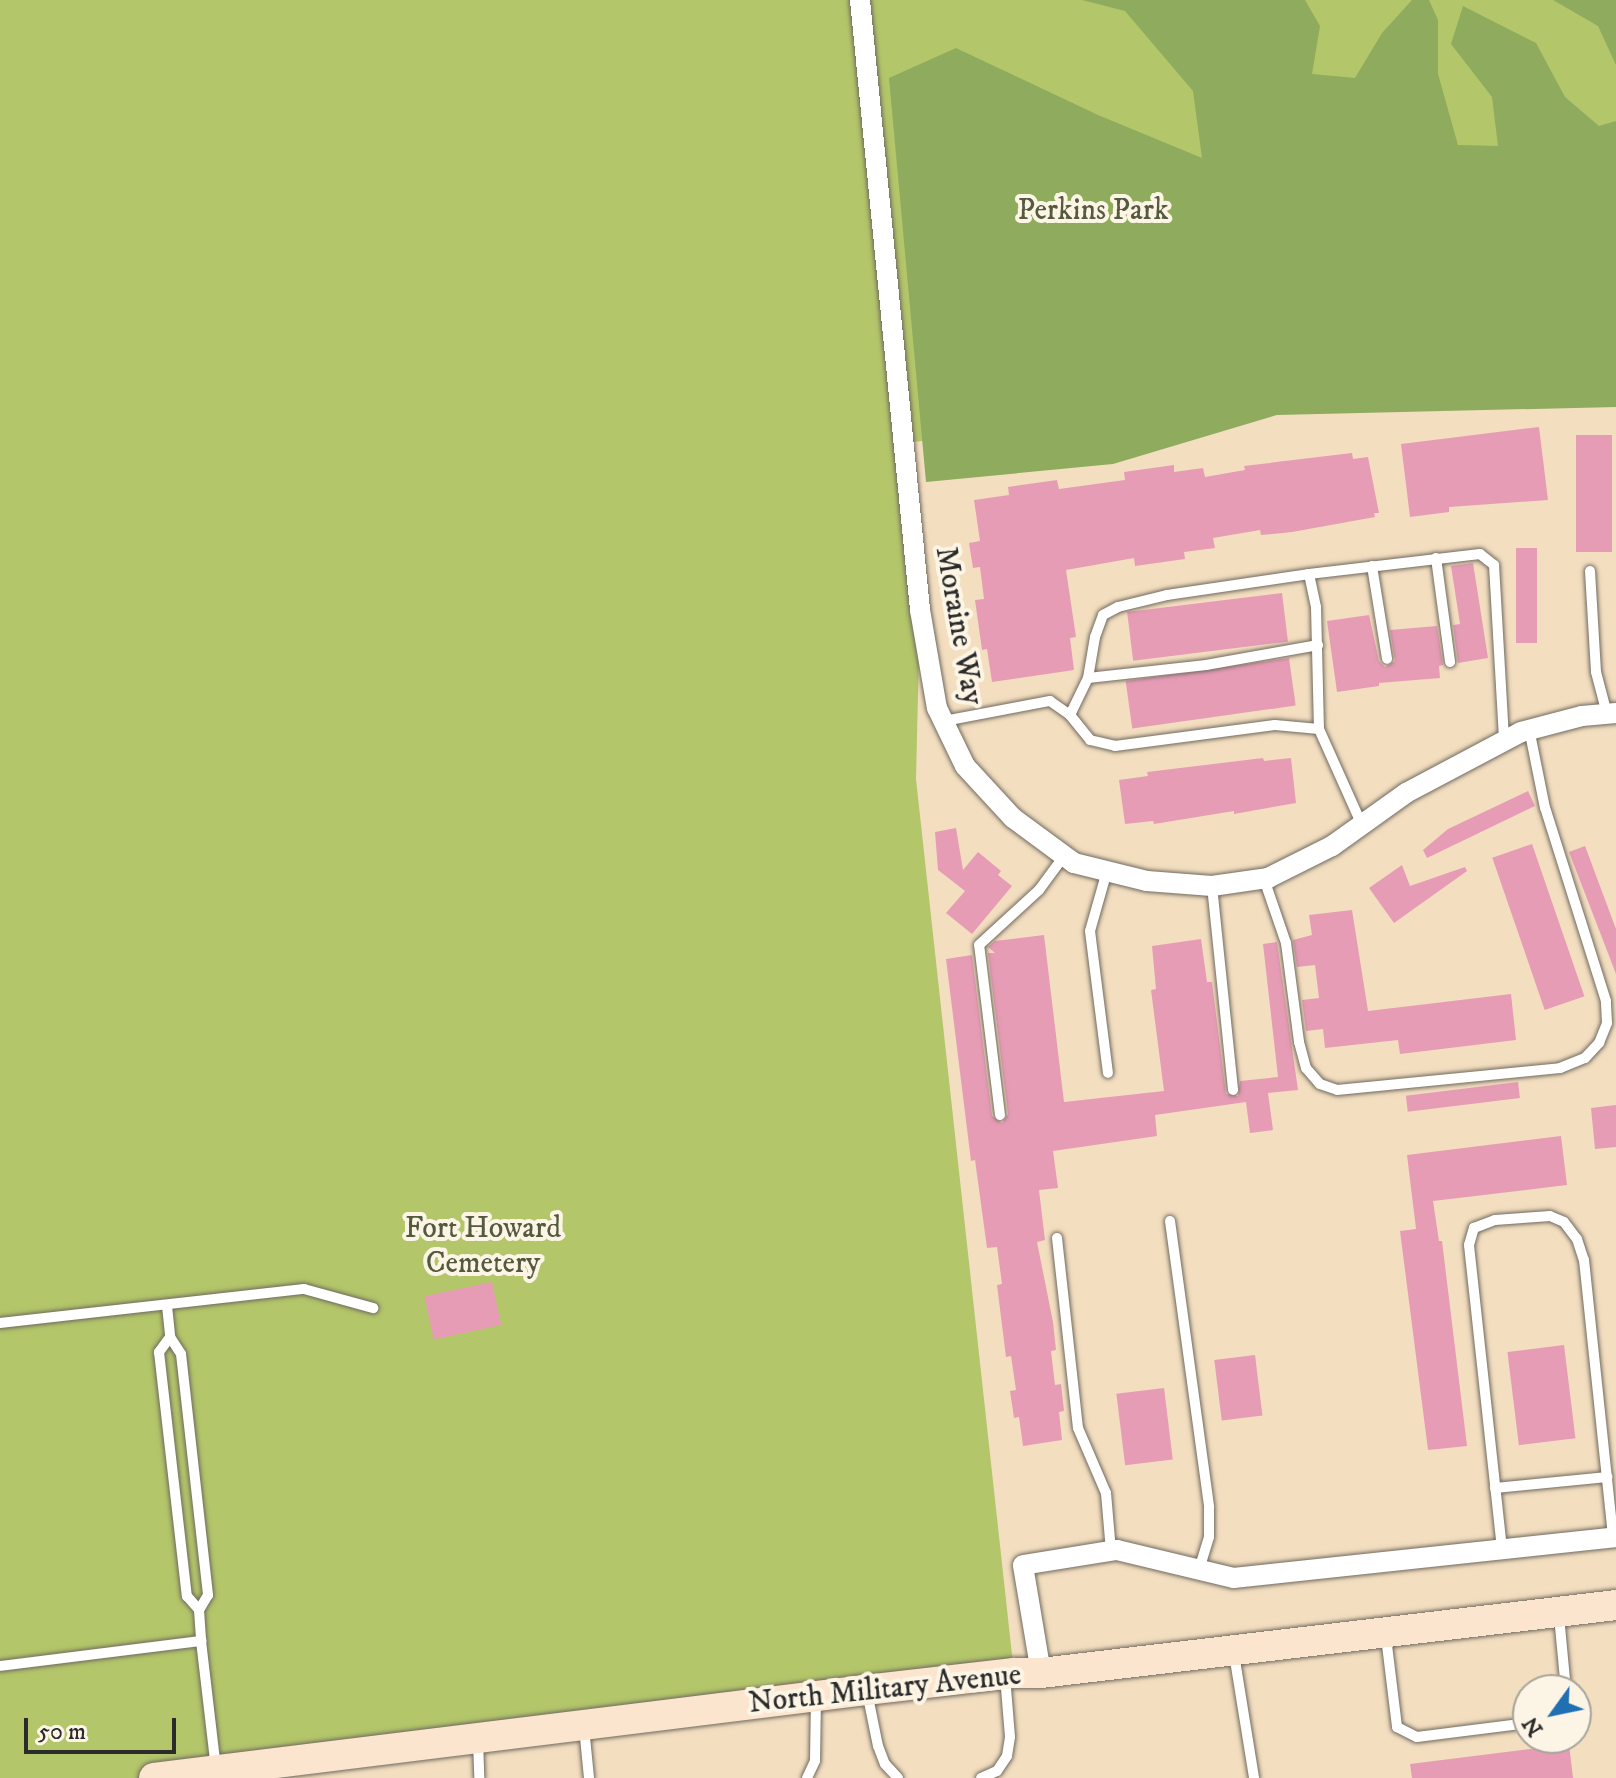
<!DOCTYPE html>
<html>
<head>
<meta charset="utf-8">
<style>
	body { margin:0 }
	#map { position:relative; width:1616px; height:1778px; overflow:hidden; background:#f3dec0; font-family:"IM FELL DW Pica",serif }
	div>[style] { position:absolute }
	.green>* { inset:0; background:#b3c66a }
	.forest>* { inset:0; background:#8eab5e }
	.building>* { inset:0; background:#e79cb6; transform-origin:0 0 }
	.roads { filter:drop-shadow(0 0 2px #716a5f) drop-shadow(0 0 2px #716a5f) }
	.service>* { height:10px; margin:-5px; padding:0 5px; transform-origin:5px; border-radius:5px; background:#fff }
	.minor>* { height:20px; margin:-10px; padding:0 10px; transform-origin:10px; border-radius:10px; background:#fff }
	.secondary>* { height:30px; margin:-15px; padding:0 15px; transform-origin:15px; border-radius:15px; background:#fce5cf }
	span { translate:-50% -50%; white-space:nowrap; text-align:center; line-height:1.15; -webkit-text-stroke:8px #fcf5e5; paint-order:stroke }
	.park-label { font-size:30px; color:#545a3e }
	.street-label { font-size:30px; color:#2b2b2b }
	.north { position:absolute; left:1512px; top:1674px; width:80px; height:80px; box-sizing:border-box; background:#fcf5e5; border:2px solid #a8a49b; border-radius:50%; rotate:237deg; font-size:22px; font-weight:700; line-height:32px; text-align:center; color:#2b2b2b }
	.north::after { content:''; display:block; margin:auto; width:28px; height:36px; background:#1f6fb2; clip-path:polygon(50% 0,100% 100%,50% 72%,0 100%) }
	.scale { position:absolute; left:24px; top:1718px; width:152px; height:36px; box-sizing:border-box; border:4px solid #2b2b2b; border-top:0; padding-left:10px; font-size:24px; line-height:28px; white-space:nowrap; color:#2b2b2b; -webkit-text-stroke:6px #fcf5e5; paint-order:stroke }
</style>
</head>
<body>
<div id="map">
	<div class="green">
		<i style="clip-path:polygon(0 0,1616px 0,1616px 368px,903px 443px,920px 611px,916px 779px,1014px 1673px,154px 1778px,0 1778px)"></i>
	</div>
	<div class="forest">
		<i style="clip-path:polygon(1082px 0,1305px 0,1320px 26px,1312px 74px,1355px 78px,1382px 33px,1412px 0,1429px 0,1438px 20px,1438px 74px,1458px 145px,1498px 146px,1492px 97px,1451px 44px,1463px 6px,1536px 43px,1565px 97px,1599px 126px,1616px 121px,1616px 407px,1277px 415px,1113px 464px,926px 482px,889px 78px,956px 48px,1098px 115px,1202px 158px,1193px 91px,1125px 11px)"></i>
		<i style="clip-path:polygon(1553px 0,1616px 0,1616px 65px,1598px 26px)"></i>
	</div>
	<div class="building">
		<i style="clip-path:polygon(1539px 427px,1548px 500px,1449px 507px,1449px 512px,1410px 517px,1401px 444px)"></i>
		<i style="left:1576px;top:435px;width:36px;height:117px"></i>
		<i style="clip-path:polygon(1352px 453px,1353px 459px,1368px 457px,1379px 513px,1374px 513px,1375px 517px,1292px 532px,1261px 535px,1260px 530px,1213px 538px,1215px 548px,1184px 552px,1185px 559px,1135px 566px,1134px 558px,1066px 570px,1076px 637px,1070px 638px,1074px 670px,992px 682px,987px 649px,982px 650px,975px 600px,984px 599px,980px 567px,973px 568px,969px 543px,980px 541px,974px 500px,1009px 495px,1008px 487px,1057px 480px,1059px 489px,1125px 480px,1124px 472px,1174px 465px,1174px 472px,1203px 468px,1205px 477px,1245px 470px,1244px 466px)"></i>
		<i style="left:1516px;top:548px;width:21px;height:95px"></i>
		<i style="clip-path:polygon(1473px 563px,1488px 658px,1458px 663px,1453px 625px,1460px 624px,1451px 566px)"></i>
		<i style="left:1282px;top:593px;width:49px;height:156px;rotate:83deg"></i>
		<i style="clip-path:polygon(1369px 615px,1379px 661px,1385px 667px,1395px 661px,1390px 630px,1437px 626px,1443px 665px,1439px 666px,1440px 678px,1379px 683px,1379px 686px,1337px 692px,1327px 621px)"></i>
		<i style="left:1289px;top:658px;width:48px;height:165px;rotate:82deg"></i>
		<i style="clip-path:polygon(1263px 758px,1264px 761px,1291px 758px,1296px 803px,1234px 814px,1234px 811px,1154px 824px,1153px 821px,1125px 824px,1119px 780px,1148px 776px,1147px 772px)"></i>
		<i style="clip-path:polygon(1528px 791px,1535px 806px,1427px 858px,1423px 850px,1448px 829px)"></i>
		<i style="clip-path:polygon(956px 828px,963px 870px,978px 852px,1001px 871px,998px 875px,1012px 886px,972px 934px,946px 913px,965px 891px,938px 870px,935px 832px)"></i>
		<i style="left:1532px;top:844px;width:161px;height:42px;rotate:71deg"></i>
		<i style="clip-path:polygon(1585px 846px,1616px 929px,1616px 974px,1569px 852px)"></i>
		<i style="clip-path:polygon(1402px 865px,1410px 886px,1465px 867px,1467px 871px,1394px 923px,1369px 888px)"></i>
		<i style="clip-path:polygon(1352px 910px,1368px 1011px,1511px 994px,1516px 1040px,1400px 1054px,1398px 1040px,1325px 1048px,1323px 1029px,1306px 1031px,1302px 1000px,1319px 998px,1315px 965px,1297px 967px,1293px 940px,1312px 935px,1309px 915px)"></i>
		<i style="clip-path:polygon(1044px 935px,1064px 1102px,1164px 1091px,1151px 990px,1156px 989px,1152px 946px,1201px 939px,1207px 982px,1212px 982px,1226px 1094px,1238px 1096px,1240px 1081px,1278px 1077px,1263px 944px,1277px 942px,1298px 1090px,1268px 1093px,1273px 1130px,1250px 1133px,1246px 1102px,1155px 1115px,1157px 1136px,1053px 1151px,1058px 1188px,1039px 1190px,1045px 1240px,1037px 1242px,1053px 1322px,1056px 1350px,1051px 1351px,1055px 1385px,1061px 1384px,1064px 1411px,1059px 1412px,1062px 1440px,1023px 1446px,1019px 1417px,1014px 1418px,1010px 1391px,1016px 1390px,1011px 1356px,1006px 1357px,997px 1285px,1002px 1284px,997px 1247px,987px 1248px,975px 1160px,971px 1161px,946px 959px,972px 955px,992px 1116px,1002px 1123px,1008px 1114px,988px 953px,995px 953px,988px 947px,995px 941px)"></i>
		<i style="left:1518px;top:1082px;width:16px;height:113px;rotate:83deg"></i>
		<i style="clip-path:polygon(1616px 1105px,1616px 1147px,1595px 1149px,1591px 1108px)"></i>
		<i style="clip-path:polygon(1561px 1136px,1567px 1185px,1433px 1201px,1439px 1241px,1442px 1241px,1467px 1446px,1428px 1450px,1400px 1231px,1416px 1229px,1407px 1155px)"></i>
		<i style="left:492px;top:1282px;width:44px;height:69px;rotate:78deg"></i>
		<i style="left:1564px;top:1345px;width:94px;height:57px;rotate:83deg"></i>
		<i style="left:1255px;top:1355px;width:61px;height:41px;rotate:83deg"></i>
		<i style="left:1164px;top:1388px;width:72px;height:48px;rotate:83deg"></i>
		<i style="clip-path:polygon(1569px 1744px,1573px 1778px,1412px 1778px,1410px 1764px)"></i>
	</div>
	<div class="roads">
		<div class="service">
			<i style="left:1436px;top:558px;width:105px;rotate:82.3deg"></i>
			<i style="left:1372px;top:566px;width:94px;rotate:80.8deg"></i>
			<i style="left:1590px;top:571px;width:101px;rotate:86.6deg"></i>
			<i style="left:1596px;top:672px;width:43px;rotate:75.3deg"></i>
			<i style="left:1309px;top:574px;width:172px;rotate:-6.7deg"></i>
			<i style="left:1480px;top:554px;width:18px;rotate:38deg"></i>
			<i style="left:1494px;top:565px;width:176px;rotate:86.7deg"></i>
			<i style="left:1088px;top:678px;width:119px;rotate:-6.3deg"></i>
			<i style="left:1206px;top:665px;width:114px;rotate:-10.1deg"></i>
			<i style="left:1070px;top:715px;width:41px;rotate:-64.1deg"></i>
			<i style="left:1088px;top:678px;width:42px;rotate:-80.3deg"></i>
			<i style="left:1095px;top:637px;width:23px;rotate:-70deg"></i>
			<i style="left:1103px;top:615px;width:17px;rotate:-28deg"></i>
			<i style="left:1118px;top:607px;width:50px;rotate:-13.8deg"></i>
			<i style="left:1167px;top:595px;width:144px;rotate:-8.4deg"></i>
			<i style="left:1309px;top:574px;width:34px;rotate:78deg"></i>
			<i style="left:1316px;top:607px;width:122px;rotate:88.6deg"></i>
			<i style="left:944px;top:721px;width:108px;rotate:-10.7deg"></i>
			<i style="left:1050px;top:701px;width:24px;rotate:35deg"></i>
			<i style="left:1070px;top:715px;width:32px;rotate:51deg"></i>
			<i style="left:1090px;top:740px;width:26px;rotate:13deg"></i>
			<i style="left:1115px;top:746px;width:161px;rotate:-7.5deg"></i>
			<i style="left:1275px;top:725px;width:44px;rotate:5.2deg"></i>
			<i style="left:1319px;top:729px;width:105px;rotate:65.9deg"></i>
			<i style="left:1107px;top:871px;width:62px;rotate:105.8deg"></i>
			<i style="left:1090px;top:931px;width:143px;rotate:82.8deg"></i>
			<i style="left:1264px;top:879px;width:68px;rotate:71deg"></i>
			<i style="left:1286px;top:943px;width:100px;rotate:82.5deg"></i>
			<i style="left:1299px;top:1042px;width:27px;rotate:75deg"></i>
			<i style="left:1306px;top:1068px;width:21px;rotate:49deg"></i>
			<i style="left:1320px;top:1084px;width:18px;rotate:19deg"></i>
			<i style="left:1337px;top:1090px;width:224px;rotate:-5.6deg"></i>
			<i style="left:1560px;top:1068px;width:27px;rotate:-22deg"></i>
			<i style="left:1585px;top:1058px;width:21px;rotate:-47deg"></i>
			<i style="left:1599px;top:1043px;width:22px;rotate:-68deg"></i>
			<i style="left:1607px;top:1023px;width:22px;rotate:-93deg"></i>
			<i style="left:1606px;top:1001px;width:202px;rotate:-107.5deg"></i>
			<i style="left:1545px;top:808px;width:81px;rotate:-101.4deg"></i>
			<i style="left:1212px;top:886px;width:205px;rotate:84.1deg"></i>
			<i style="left:1000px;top:1115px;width:171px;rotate:-97deg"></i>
			<i style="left:979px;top:945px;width:81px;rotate:-42.5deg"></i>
			<i style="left:1039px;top:890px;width:42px;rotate:-53.7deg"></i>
			<i style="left:1170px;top:1221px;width:289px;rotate:82.2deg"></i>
			<i style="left:1209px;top:1507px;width:30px;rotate:90deg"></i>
			<i style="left:1209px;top:1537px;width:34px;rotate:107deg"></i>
			<i style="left:1057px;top:1238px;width:191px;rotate:83.7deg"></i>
			<i style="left:1078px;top:1428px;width:71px;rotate:66.7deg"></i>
			<i style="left:1106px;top:1493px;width:58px;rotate:85.1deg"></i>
			<i style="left:167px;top:1306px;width:31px;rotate:84deg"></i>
			<i style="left:170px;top:1337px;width:20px;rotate:57deg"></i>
			<i style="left:181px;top:1354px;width:243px;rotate:83.6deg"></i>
			<i style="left:208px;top:1595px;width:17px;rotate:121deg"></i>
			<i style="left:0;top:1323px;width:306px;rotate:-6.4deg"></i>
			<i style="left:304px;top:1289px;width:72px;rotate:15.4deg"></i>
			<i style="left:170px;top:1337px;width:19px;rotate:126deg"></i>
			<i style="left:159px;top:1352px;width:246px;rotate:83.5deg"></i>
			<i style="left:187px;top:1596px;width:18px;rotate:49deg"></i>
			<i style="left:199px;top:1610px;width:31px;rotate:86deg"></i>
			<i style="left:1495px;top:1488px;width:113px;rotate:-5.6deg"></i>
			<i style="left:1502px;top:1549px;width:306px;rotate:-96.2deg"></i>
			<i style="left:1469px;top:1245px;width:18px;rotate:-74deg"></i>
			<i style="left:1474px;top:1228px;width:22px;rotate:-21deg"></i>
			<i style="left:1495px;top:1220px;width:55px;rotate:-4.2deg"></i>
			<i style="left:1550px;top:1216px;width:15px;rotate:23deg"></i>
			<i style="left:1564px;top:1222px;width:21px;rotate:53deg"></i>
			<i style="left:1577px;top:1239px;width:22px;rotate:72deg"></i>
			<i style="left:1584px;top:1260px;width:279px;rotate:84deg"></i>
			<i style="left:1559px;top:1616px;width:74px;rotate:84.6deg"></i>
			<i style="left:1386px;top:1637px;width:91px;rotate:83deg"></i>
			<i style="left:1397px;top:1727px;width:22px;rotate:27deg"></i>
			<i style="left:1417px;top:1737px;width:112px;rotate:-7.2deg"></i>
			<i style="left:1234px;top:1654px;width:126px;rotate:80.8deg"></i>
			<i style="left:0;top:1666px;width:203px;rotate:-7.1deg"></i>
			<i style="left:201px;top:1641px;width:128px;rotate:83.3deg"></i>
			<i style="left:867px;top:1692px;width:55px;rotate:78.5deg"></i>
			<i style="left:878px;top:1746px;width:19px;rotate:69deg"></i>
			<i style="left:885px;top:1764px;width:19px;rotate:47deg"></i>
			<i style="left:584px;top:1727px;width:51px;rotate:84.4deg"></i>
			<i style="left:478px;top:1740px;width:38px;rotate:88deg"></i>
			<i style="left:807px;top:1778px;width:19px;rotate:-65deg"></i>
			<i style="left:815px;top:1761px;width:63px;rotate:-89.1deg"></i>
			<i style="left:981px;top:1778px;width:17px;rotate:-24deg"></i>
			<i style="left:997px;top:1771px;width:18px;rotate:-56deg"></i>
			<i style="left:1007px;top:1756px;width:19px;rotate:-81deg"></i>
			<i style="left:1010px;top:1737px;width:61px;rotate:-94.7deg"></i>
		</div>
		<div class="minor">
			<i style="left:860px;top:0;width:613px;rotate:84.38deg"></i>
			<i style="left:920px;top:610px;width:99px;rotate:80.2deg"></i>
			<i style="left:937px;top:708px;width:64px;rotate:64.2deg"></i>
			<i style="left:965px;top:766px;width:71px;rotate:47.3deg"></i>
			<i style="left:1013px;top:818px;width:76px;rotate:36.4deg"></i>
			<i style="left:1074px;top:863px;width:75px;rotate:13.9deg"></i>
			<i style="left:1147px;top:881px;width:65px;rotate:4.4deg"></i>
			<i style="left:1212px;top:886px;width:57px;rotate:-8.1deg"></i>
			<i style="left:1268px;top:878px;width:72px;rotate:-26.6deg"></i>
			<i style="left:1332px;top:846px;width:91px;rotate:-35.6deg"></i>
			<i style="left:1406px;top:793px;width:130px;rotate:-27.9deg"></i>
			<i style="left:1521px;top:732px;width:63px;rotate:-14.7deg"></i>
			<i style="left:1582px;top:716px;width:34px;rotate:-5deg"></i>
			<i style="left:1041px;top:1673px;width:109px;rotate:-99.5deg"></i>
			<i style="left:1023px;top:1565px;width:95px;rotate:-9.1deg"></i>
			<i style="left:1117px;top:1550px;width:120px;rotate:13.5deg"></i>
			<i style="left:1234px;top:1578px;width:384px;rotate:-6.1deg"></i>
		</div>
		<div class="secondary">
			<i style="left:154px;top:1778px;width:717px;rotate:-7.05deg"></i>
			<i style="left:866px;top:1690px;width:149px;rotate:-6.6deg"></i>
			<i style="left:1014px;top:1673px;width:27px"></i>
			<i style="left:1041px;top:1673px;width:579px;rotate:-6.74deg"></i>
		</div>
	</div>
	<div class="park-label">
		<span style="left:1093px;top:211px">Perkins Park</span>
		<span style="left:483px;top:1246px">Fort Howard<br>Cemetery</span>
	</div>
	<div class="street-label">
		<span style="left:958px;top:626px;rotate:80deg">Moraine Way</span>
		<span style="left:885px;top:1690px;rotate:-6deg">North Military Avenue</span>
	</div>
	<div class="north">N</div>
	<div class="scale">50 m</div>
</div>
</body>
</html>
